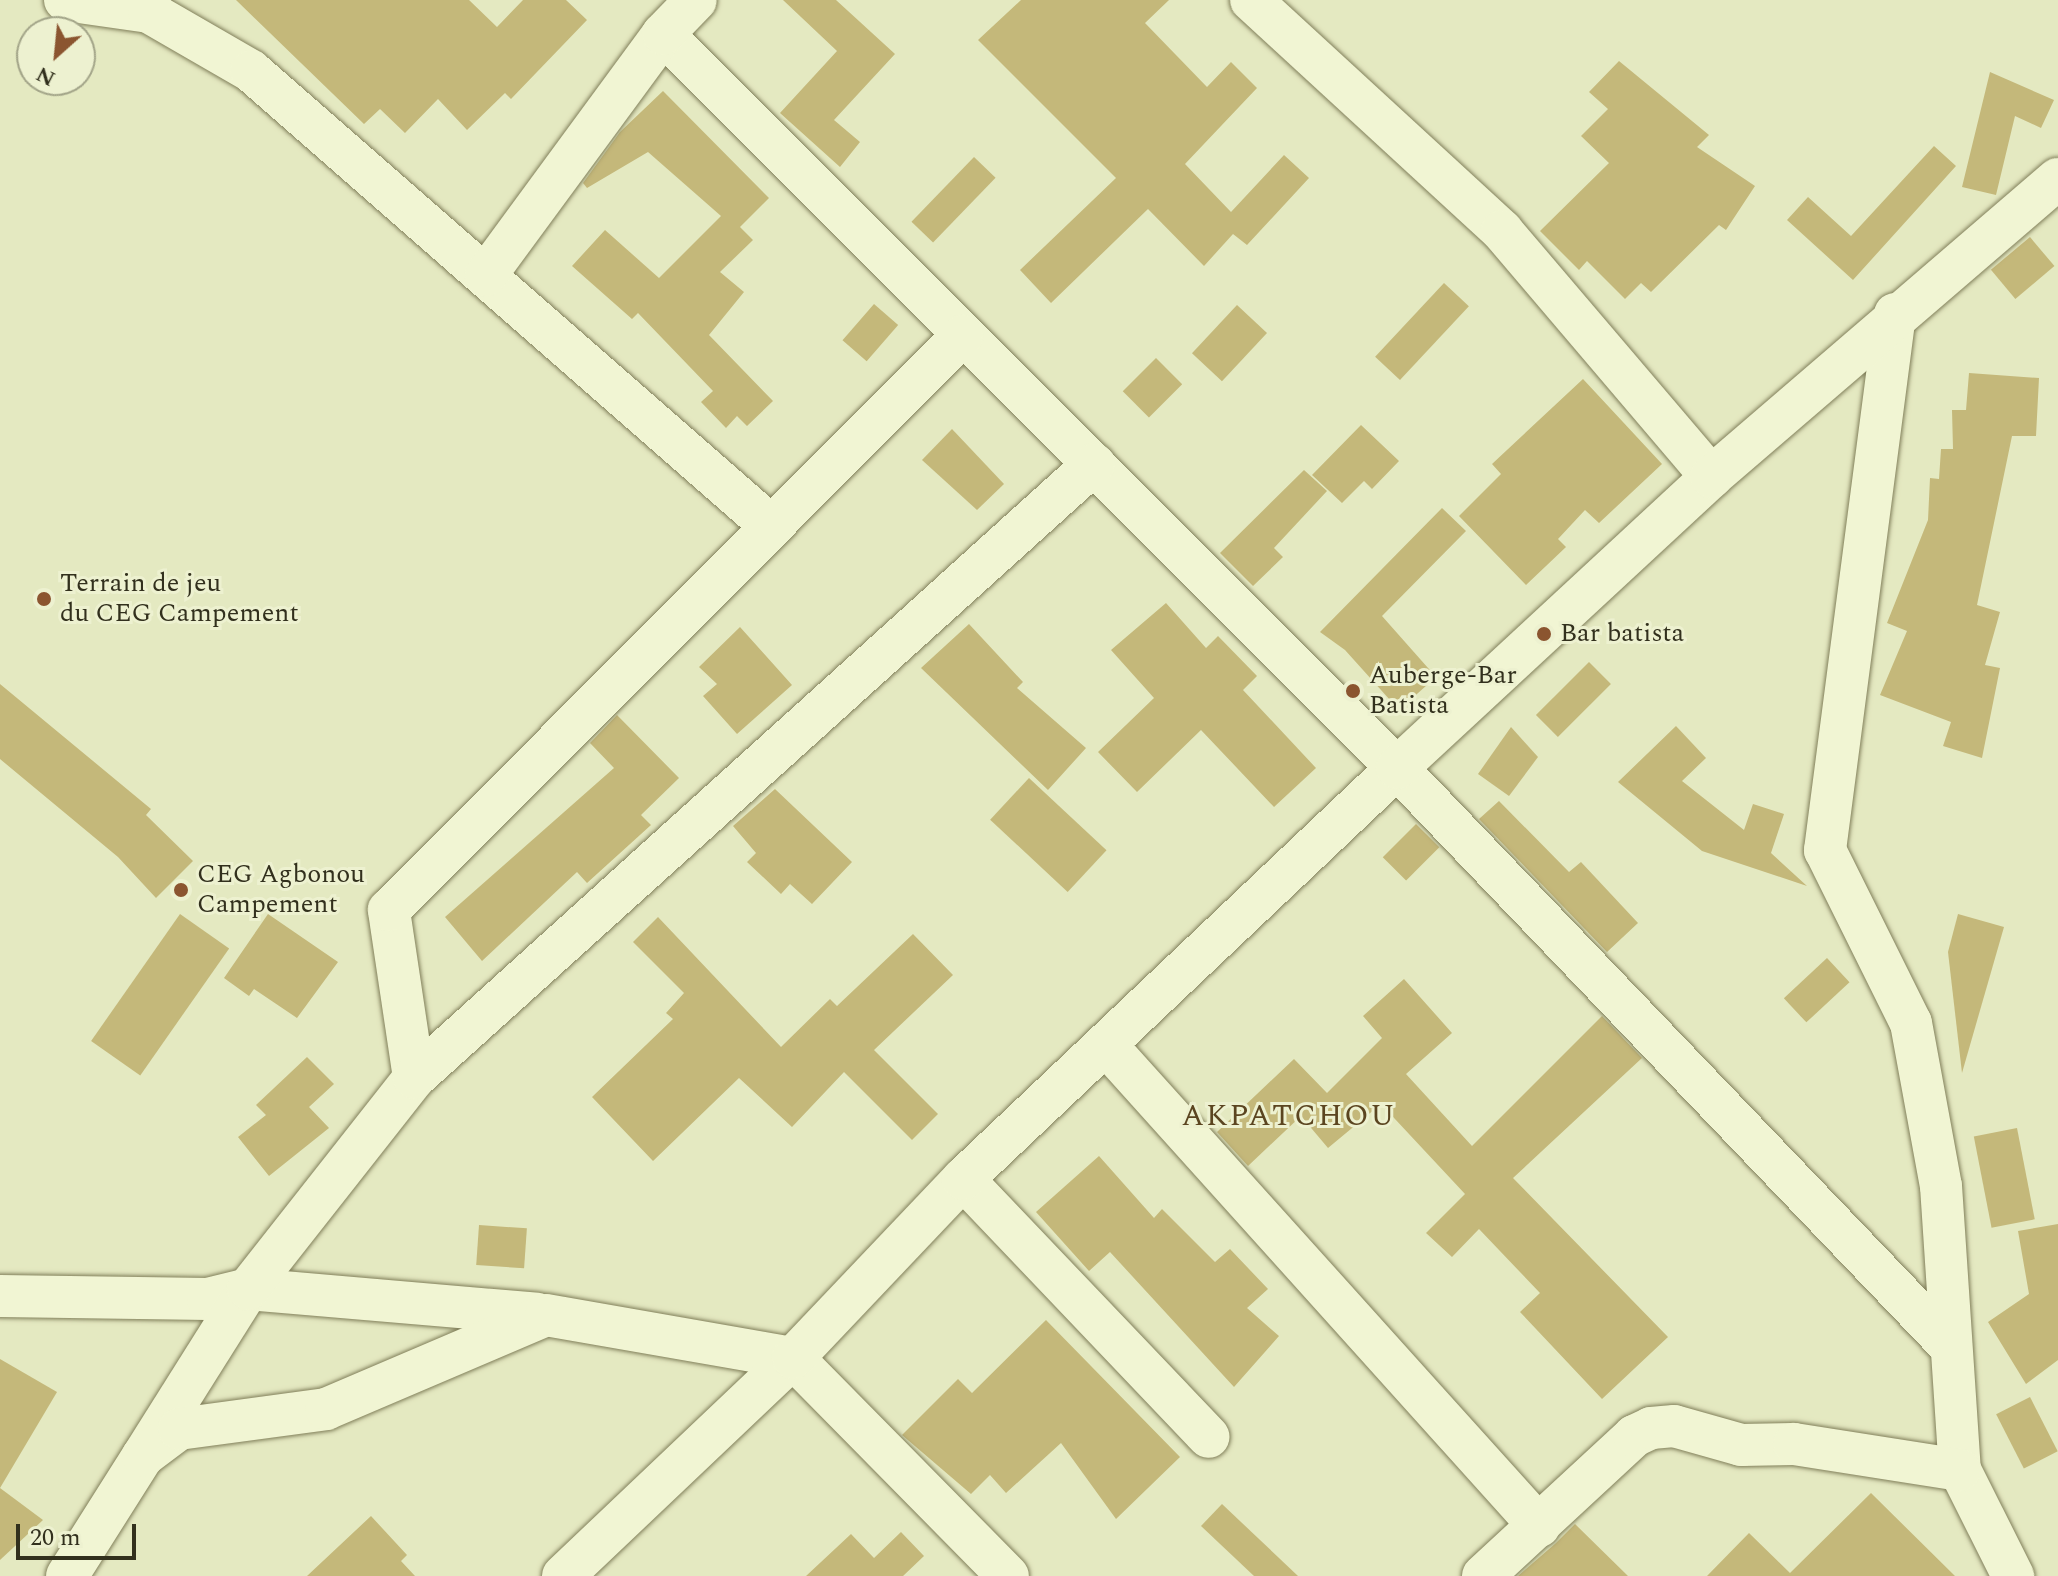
<!DOCTYPE html>
<html>
<head>
<meta charset="utf-8">
<style>
	body { margin:0 }
	#map { position:relative; width:2058px; height:1576px; overflow:hidden; background:#e4e9c1; font-family:Spectral,serif }
	div>[style] { position:absolute }
	.building>* { inset:0; background:#c4b87a; transform-origin:0 0 }
	.roads { filter:drop-shadow(0 0 2px #817f5a) drop-shadow(0 0 2px #817f5a) }
	.minor>* { height:42px; margin:-21px; padding:0 21px; transform-origin:21px; border-radius:21px; background:#f1f5d3 }
	.dots>* { width:22px; height:22px; translate:-50% -50%; box-sizing:border-box; border:4px solid #edf1d0; border-radius:50% }
	span { translate:-50% -50%; white-space:nowrap; text-align:center; line-height:1.15; -webkit-text-stroke:6px #edf1d0; paint-order:stroke }
	.poi-label { font-size:26px; color:#32301d }
	.left { translate:0 -50%; text-align:left }
	.quarter-label { font-size:30px; color:#5b4520; letter-spacing:2px }
	.north { position:absolute; left:16px; top:16px; width:80px; height:80px; box-sizing:border-box; background:#edf1d0; border:2px solid #a2a488; border-radius:50%; rotate:207deg; font-size:22px; font-weight:700; line-height:32px; text-align:center; color:#32301d }
	.north::after { content:''; display:block; margin:auto; width:28px; height:36px; background:#8b5530; clip-path:polygon(50% 0,100% 100%,50% 72%,0 100%) }
	.scale { position:absolute; left:16px; top:1524px; width:120px; height:36px; box-sizing:border-box; border:4px solid #32301d; border-top:0; padding-left:10px; font-size:24px; line-height:28px; white-space:nowrap; color:#32301d; -webkit-text-stroke:6px #edf1d0; paint-order:stroke }
</style>
</head>
<body>
<div id="map">
	<div class="building">
		<i style="clip-path:polygon(236px 0,469px 0,497px 27px,523px 0,566px 0,587px 20px,511px 99px,505px 93px,467px 130px,438px 99px,405px 133px,380px 109px,364px 124px)"></i>
		<i style="clip-path:polygon(783px 0,836px 0,895px 54px,834px 120px,860px 142px,840px 167px,780px 113px,837px 51px)"></i>
		<i style="clip-path:polygon(1021px 0,1169px 0,1145px 23px,1207px 87px,1231px 62px,1257px 88px,1185px 164px,1231px 212px,1284px 155px,1309px 178px,1247px 245px,1233px 234px,1204px 266px,1148px 209px,1051px 303px,1020px 270px,1116px 178px,978px 40px)"></i>
		<i style="clip-path:polygon(1619px 61px,1709px 135px,1697px 147px,1755px 186px,1726px 230px,1719px 225px,1651px 292px,1641px 283px,1625px 299px,1587px 261px,1579px 270px,1540px 231px,1609px 163px,1581px 136px,1608px 109px,1589px 92px)"></i>
		<i style="clip-path:polygon(1990px 72px,2054px 100px,2041px 128px,2015px 116px,1996px 195px,1962px 187px)"></i>
		<i style="clip-path:polygon(663px 91px,769px 198px,740px 227px,753px 240px,720px 272px,744px 292px,709px 335px,773px 401px,747px 426px,737px 416px,726px 428px,701px 402px,713px 391px,638px 313px,632px 319px,572px 266px,605px 230px,659px 278px,721px 216px,648px 152px,587px 188px,583px 183px,620px 132px)"></i>
		<i style="clip-path:polygon(1934px 146px,1956px 166px,1853px 280px,1787px 220px,1808px 197px,1851px 236px)"></i>
		<i style="left:974px;top:157px;width:30px;height:90px;rotate:44deg"></i>
		<i style="left:2030px;top:237px;width:38px;height:51px;rotate:50deg"></i>
		<i style="left:1444px;top:283px;width:34px;height:101px;rotate:43deg"></i>
		<i style="left:874px;top:304px;width:32px;height:48px;rotate:41deg"></i>
		<i style="left:1237px;top:305px;width:41px;height:66px;rotate:43deg"></i>
		<i style="left:1156px;top:358px;width:37px;height:47px;rotate:45deg"></i>
		<i style="clip-path:polygon(1969px 373px,2039px 378px,2036px 436px,2012px 436px,1977px 605px,2000px 612px,1985px 665px,2000px 668px,1982px 758px,1943px 746px,1951px 722px,1880px 695px,1907px 631px,1887px 623px,1928px 520px,1930px 478px,1939px 479px,1941px 449px,1953px 449px,1952px 410px,1966px 410px)"></i>
		<i style="clip-path:polygon(1583px 379px,1662px 464px,1599px 523px,1585px 510px,1558px 539px,1566px 547px,1526px 585px,1459px 516px,1501px 474px,1492px 464px)"></i>
		<i style="clip-path:polygon(1361px 425px,1399px 461px,1372px 489px,1364px 481px,1342px 503px,1312px 475px)"></i>
		<i style="clip-path:polygon(952px 429px,1004px 484px,977px 510px,922px 460px)"></i>
		<i style="clip-path:polygon(1304px 470px,1327px 491px,1274px 548px,1283px 557px,1253px 586px,1220px 553px)"></i>
		<i style="clip-path:polygon(1442px 508px,1466px 531px,1382px 616px,1436px 677px,1399px 710px,1345px 650px,1320px 632px)"></i>
		<i style="clip-path:polygon(1166px 603px,1206px 648px,1218px 636px,1257px 676px,1243px 690px,1316px 768px,1274px 807px,1201px 730px,1137px 792px,1098px 752px,1154px 698px,1111px 650px)"></i>
		<i style="clip-path:polygon(969px 624px,1023px 682px,1017px 688px,1086px 748px,1048px 790px,921px 668px)"></i>
		<i style="clip-path:polygon(740px 627px,792px 685px,737px 734px,703px 696px,717px 684px,699px 667px)"></i>
		<i style="left:1589px;top:662px;width:31px;height:75px;rotate:45deg"></i>
		<i style="clip-path:polygon(0 684px,151px 809px,146px 815px,193px 861px,156px 898px,118px 857px,0 759px)"></i>
		<i style="clip-path:polygon(617px 715px,679px 778px,641px 815px,651px 825px,587px 883px,577px 872px,482px 961px,445px 917px,614px 768px,590px 743px)"></i>
		<i style="clip-path:polygon(1676px 726px,1706px 758px,1682px 781px,1744px 830px,1753px 804px,1784px 814px,1771px 853px,1807px 886px,1702px 851px,1618px 782px)"></i>
		<i style="clip-path:polygon(1511px 727px,1538px 757px,1509px 796px,1478px 774px)"></i>
		<i style="left:1029px;top:778px;width:106px;height:57px;rotate:43deg"></i>
		<i style="clip-path:polygon(775px 789px,852px 862px,812px 904px,790px 884px,781px 894px,747px 862px,756px 853px,733px 826px)"></i>
		<i style="clip-path:polygon(1499px 801px,1569px 872px,1581px 862px,1638px 923px,1607px 952px,1479px 819px)"></i>
		<i style="left:1416px;top:824px;width:33px;height:47px;rotate:45deg"></i>
		<i style="left:180px;top:914px;width:60px;height:155px;rotate:35deg"></i>
		<i style="clip-path:polygon(268px 914px,338px 962px,297px 1018px,254px 989px,249px 996px,224px 978px)"></i>
		<i style="clip-path:polygon(1958px 914px,2004px 927px,1962px 1073px,1948px 952px)"></i>
		<i style="clip-path:polygon(658px 917px,781px 1047px,830px 999px,837px 1006px,913px 934px,953px 975px,874px 1050px,938px 1114px,912px 1140px,844px 1072px,792px 1127px,739px 1078px,653px 1161px,592px 1097px,673px 1019px,666px 1013px,684px 993px,633px 942px)"></i>
		<i style="left:1827px;top:958px;width:33px;height:59px;rotate:47deg"></i>
		<i style="clip-path:polygon(1404px 979px,1452px 1033px,1406px 1074px,1472px 1146px,1602px 1016px,1642px 1058px,1513px 1178px,1668px 1337px,1602px 1399px,1520px 1312px,1540px 1293px,1479px 1229px,1452px 1257px,1426px 1233px,1465px 1194px,1381px 1104px,1328px 1148px,1301px 1116px,1248px 1166px,1217px 1132px,1294px 1059px,1327px 1093px,1382px 1038px,1363px 1016px)"></i>
		<i style="clip-path:polygon(307px 1057px,334px 1084px,309px 1107px,329px 1128px,269px 1176px,238px 1137px,266px 1115px,256px 1105px)"></i>
		<i style="left:2017px;top:1128px;width:93px;height:44px;rotate:79deg"></i>
		<i style="clip-path:polygon(1099px 1156px,1154px 1218px,1162px 1209px,1215px 1262px,1230px 1249px,1268px 1289px,1247px 1308px,1279px 1336px,1234px 1387px,1110px 1252px,1089px 1271px,1036px 1212px)"></i>
		<i style="clip-path:polygon(2058px 1224px,2058px 1360px,2026px 1384px,1988px 1322px,2029px 1294px,2018px 1231px)"></i>
		<i style="left:479px;top:1225px;width:48px;height:40px;rotate:4deg"></i>
		<i style="clip-path:polygon(1046px 1320px,1180px 1457px,1116px 1519px,1061px 1443px,1006px 1493px,990px 1475px,971px 1494px,902px 1435px,958px 1379px,972px 1393px)"></i>
		<i style="clip-path:polygon(0 1359px,57px 1392px,0 1488px)"></i>
		<i style="left:2030px;top:1397px;width:61px;height:38px;rotate:63deg"></i>
		<i style="clip-path:polygon(0 1488px,43px 1520px,0 1560px)"></i>
		<i style="clip-path:polygon(1871px 1493px,1955px 1576px,1707px 1576px,1749px 1533px,1790px 1573px)"></i>
		<i style="clip-path:polygon(1222px 1504px,1298px 1576px,1254px 1576px,1201px 1526px)"></i>
		<i style="clip-path:polygon(371px 1516px,407px 1555px,401px 1561px,415px 1576px,307px 1576px)"></i>
		<i style="clip-path:polygon(1575px 1524px,1628px 1576px,1518px 1576px,1556px 1543px)"></i>
		<i style="clip-path:polygon(901px 1532px,924px 1556px,903px 1576px,806px 1576px,851px 1534px,874px 1558px)"></i>
	</div>
	<div class="roads">
		<div class="minor">
			<i style="left:65px;top:0;width:85px;rotate:8.1deg"></i>
			<i style="left:150px;top:0;width:12px;rotate:95deg"></i>
			<i style="left:149px;top:12px;width:118px;rotate:30deg"></i>
			<i style="left:251px;top:71px;width:692px;rotate:41.19deg"></i>
			<i style="left:1251px;top:0;width:341px;rotate:42.6deg"></i>
			<i style="left:1502px;top:231px;width:323px;rotate:49.6deg"></i>
			<i style="left:663px;top:34px;width:1038px;rotate:45deg"></i>
			<i style="left:1397px;top:768px;width:801px;rotate:46.26deg"></i>
			<i style="left:486px;top:275px;width:299px;rotate:-53.7deg"></i>
			<i style="left:663px;top:34px;width:47px;rotate:-45.9deg"></i>
			<i style="left:1895px;top:314px;width:541px;rotate:97.44deg"></i>
			<i style="left:1825px;top:850px;width:193px;rotate:63.6deg"></i>
			<i style="left:1911px;top:1023px;width:166px;rotate:79.6deg"></i>
			<i style="left:1941px;top:1186px;width:285px;rotate:86.2deg"></i>
			<i style="left:1960px;top:1470px;width:119px;rotate:63.4deg"></i>
			<i style="left:1107px;top:1046px;width:646px;rotate:48.01deg"></i>
			<i style="left:414px;top:1078px;width:170px;rotate:-98.5deg"></i>
			<i style="left:389px;top:910px;width:811px;rotate:-45.05deg"></i>
			<i style="left:963px;top:1179px;width:356px;rotate:46.4deg"></i>
			<i style="left:0;top:1296px;width:208px;rotate:0.8deg"></i>
			<i style="left:208px;top:1299px;width:41px;rotate:-14deg"></i>
			<i style="left:248px;top:1289px;width:290px;rotate:4.9deg"></i>
			<i style="left:143px;top:1456px;width:197px;rotate:-57.8deg"></i>
			<i style="left:248px;top:1289px;width:268px;rotate:-51.8deg"></i>
			<i style="left:414px;top:1078px;width:916px;rotate:-42.08deg"></i>
			<i style="left:67px;top:1576px;width:142px;rotate:-57.7deg"></i>
			<i style="left:143px;top:1456px;width:45px;rotate:-36.9deg"></i>
			<i style="left:179px;top:1429px;width:148px;rotate:-7.7deg"></i>
			<i style="left:326px;top:1409px;width:239px;rotate:-23.1deg"></i>
			<i style="left:546px;top:1315px;width:251px;rotate:9.9deg"></i>
			<i style="left:793px;top:1358px;width:306px;rotate:45.4deg"></i>
			<i style="left:563px;top:1576px;width:317px;rotate:-43.5deg"></i>
			<i style="left:793px;top:1358px;width:247px;rotate:-46.5deg"></i>
			<i style="left:963px;top:1179px;width:598px;rotate:-43.44deg"></i>
			<i style="left:1397px;top:768px;width:428px;rotate:-42.8deg"></i>
			<i style="left:1711px;top:477px;width:457px;rotate:-40.7deg"></i>
			<i style="left:1483px;top:1576px;width:206px;rotate:-42.8deg"></i>
			<i style="left:1634px;top:1436px;width:19px;rotate:-25deg"></i>
			<i style="left:1651px;top:1428px;width:23px;rotate:-5deg"></i>
			<i style="left:1674px;top:1426px;width:70px;rotate:15.8deg"></i>
			<i style="left:1741px;top:1445px;width:53px;rotate:-1.1deg"></i>
			<i style="left:1794px;top:1444px;width:168px;rotate:8.9deg"></i>
		</div>
	</div>
	<div class="dots">
		<i style="left:44px;top:599px;background:#8b5530"></i>
		<i style="left:1544px;top:634px;background:#8b5530"></i>
		<i style="left:1353px;top:691px;background:#8b5530"></i>
		<i style="left:181px;top:890px;background:#8b5530"></i>
	</div>
	<div class="poi-label">
		<span class="left" style="left:60px;top:599px">Terrain de jeu<br>du CEG Campement</span>
		<span class="left" style="left:1560px;top:634px">Bar batista</span>
		<span class="left" style="left:1369px;top:691px">Auberge-Bar<br>Batista</span>
		<span class="left" style="left:197px;top:890px">CEG Agbonou<br>Campement</span>
	</div>
	<div class="quarter-label">
		<span style="left:1289px;top:1116px">AKPATCHOU</span>
	</div>
	<div class="north">N</div>
	<div class="scale">20 m</div>
</div>
</body>
</html>
